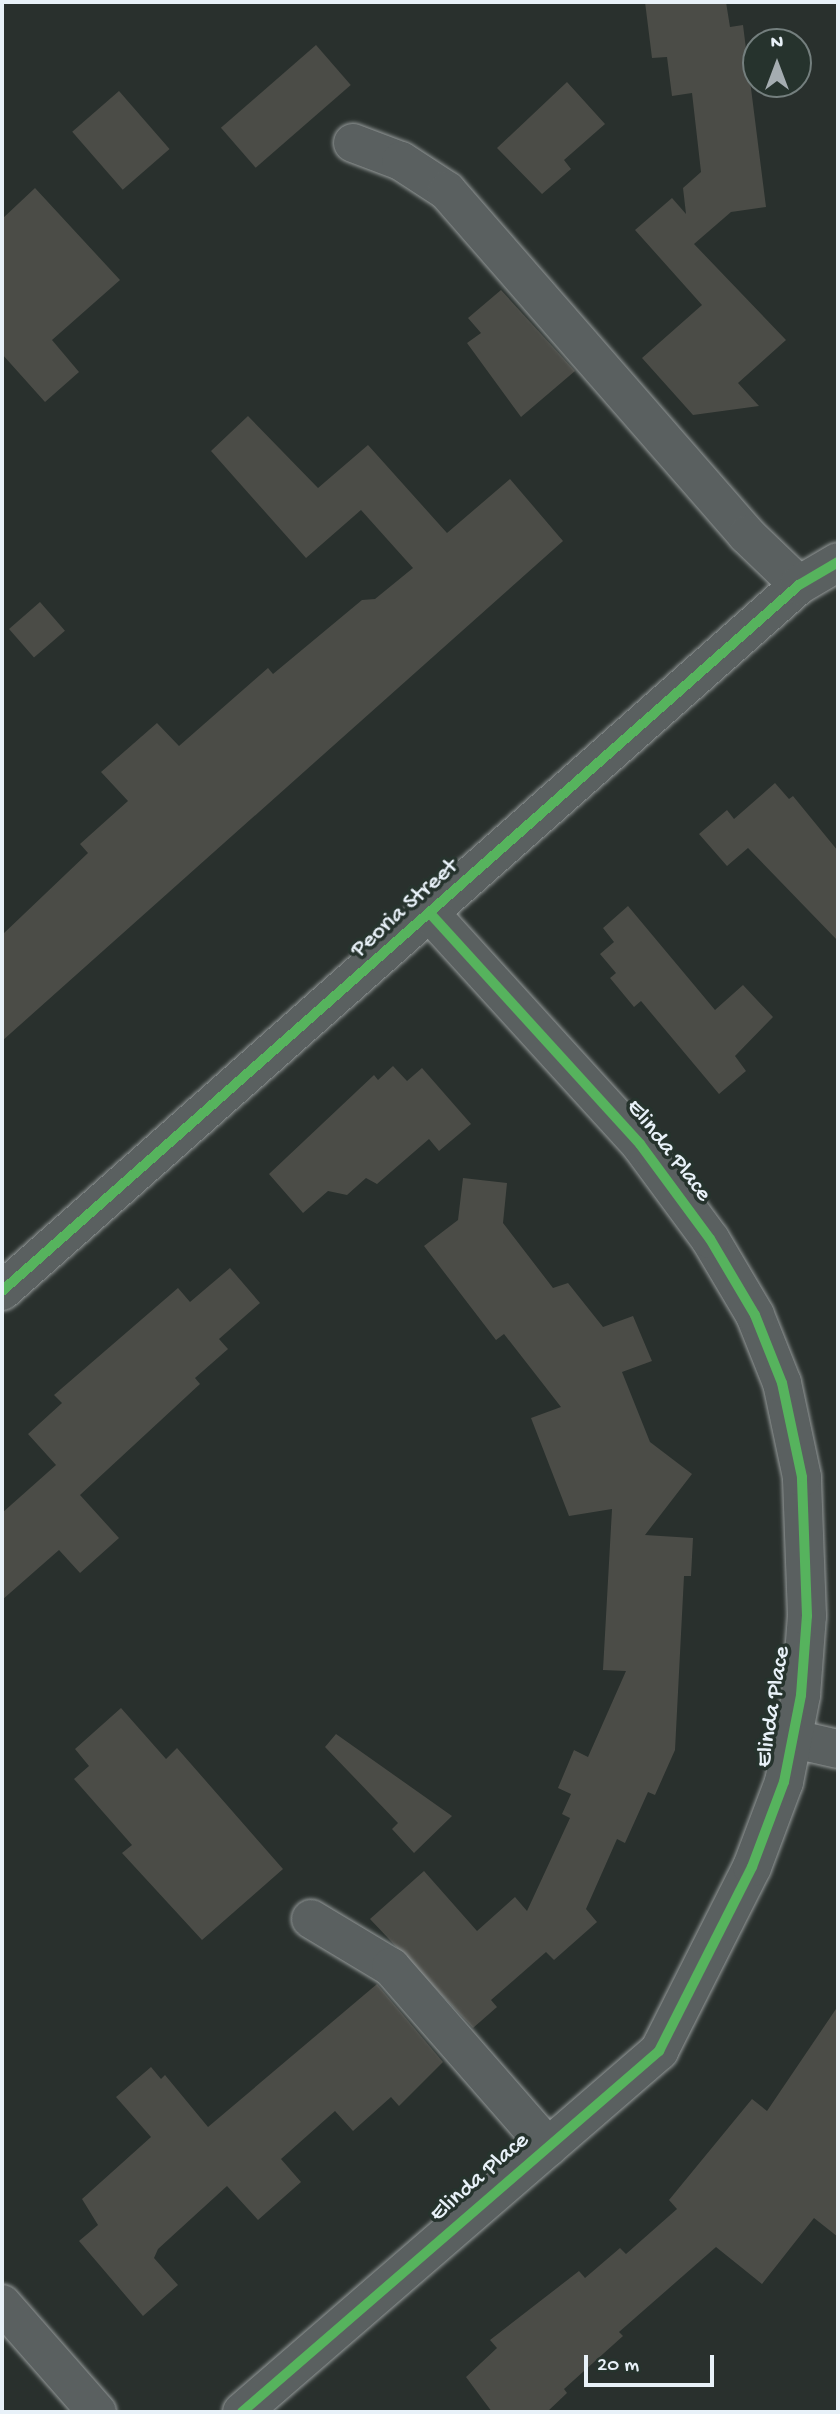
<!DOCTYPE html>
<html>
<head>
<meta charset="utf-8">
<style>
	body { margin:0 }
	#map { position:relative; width:840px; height:2414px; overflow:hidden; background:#29302d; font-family:"Gochi Hand",sans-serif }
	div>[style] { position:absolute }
	.building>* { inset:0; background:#4b4c47; transform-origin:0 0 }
	.roads { filter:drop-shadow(0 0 2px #959a9a) drop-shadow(0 0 2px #959a9a) }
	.minor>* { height:38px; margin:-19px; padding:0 19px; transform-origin:19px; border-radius:19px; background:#5a6060 }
	.cycleway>* { height:10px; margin:-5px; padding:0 5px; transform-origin:5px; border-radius:5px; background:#56b35d }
	span { translate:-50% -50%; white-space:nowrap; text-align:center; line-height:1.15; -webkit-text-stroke:7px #26332d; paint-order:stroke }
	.street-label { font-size:24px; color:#e8f1f8 }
	.frame { position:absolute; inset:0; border:4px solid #e8f1f8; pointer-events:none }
	.north { position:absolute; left:742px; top:28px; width:70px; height:70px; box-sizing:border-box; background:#26332d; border:2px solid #747f7e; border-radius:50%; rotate:0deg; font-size:19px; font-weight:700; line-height:28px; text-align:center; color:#e8f1f8 }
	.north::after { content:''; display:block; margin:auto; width:24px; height:32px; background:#a5adb1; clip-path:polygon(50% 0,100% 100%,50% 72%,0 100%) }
	.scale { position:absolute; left:584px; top:2355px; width:130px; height:32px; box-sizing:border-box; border:4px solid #e8f1f8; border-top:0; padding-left:9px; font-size:21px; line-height:24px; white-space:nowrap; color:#e8f1f8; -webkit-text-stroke:5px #26332d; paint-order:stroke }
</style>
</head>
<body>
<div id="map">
	<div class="building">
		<i style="clip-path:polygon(645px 2px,726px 2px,730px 27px,743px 25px,766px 207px,731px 212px,694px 244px,786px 340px,738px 383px,759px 406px,693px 415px,642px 358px,702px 305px,635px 230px,672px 198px,686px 214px,683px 188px,701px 172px,692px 93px,672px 96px,667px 57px,652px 58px)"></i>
		<i style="left:316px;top:45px;width:53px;height:126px;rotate:49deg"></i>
		<i style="clip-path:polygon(567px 82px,605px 124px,564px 160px,571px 169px,542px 194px,497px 148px)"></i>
		<i style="left:119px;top:91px;width:77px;height:62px;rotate:49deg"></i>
		<i style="clip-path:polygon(35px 188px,120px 280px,52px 340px,79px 372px,45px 402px,2px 354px,2px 219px)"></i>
		<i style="clip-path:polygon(501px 290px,575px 371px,521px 417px,467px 343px,481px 333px,468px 318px)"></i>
		<i style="clip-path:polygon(248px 416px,318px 488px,368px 445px,447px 533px,510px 479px,563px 541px,2px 1041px,2px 935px,88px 853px,80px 844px,128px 801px,101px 772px,157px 723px,179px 746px,268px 668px,273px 674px,362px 600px,375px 599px,413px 568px,361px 510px,306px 558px,211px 451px)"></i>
		<i style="left:40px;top:602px;width:38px;height:41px;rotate:49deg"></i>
		<i style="clip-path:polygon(775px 783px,789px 799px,793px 796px,838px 851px,838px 941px,748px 848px,727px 866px,699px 834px,727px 810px,734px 819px)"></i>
		<i style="clip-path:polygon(628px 906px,715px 1010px,743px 985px,773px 1017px,735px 1056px,746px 1071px,719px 1094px,641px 1001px,634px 1007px,610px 978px,616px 973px,600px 954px,614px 942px,603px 928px)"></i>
		<i style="clip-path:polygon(393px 1066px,407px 1081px,422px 1068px,471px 1124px,439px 1151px,429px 1139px,377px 1184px,366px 1178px,347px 1195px,328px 1191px,303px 1213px,269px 1174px,374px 1075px,378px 1080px)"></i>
		<i style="clip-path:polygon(463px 1178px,507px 1183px,503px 1223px,553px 1288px,568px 1283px,603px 1327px,633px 1316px,652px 1361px,622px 1372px,650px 1442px,692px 1474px,645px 1535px,693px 1538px,691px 1576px,684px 1576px,675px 1750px,655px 1795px,648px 1792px,625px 1843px,617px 1839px,586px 1909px,597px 1922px,554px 1960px,546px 1952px,491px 2000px,497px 2007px,473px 2028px,370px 1919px,424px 1871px,477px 1931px,515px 1897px,527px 1911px,570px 1818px,562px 1814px,571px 1794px,558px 1788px,574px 1750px,588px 1757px,626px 1671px,603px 1670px,612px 1509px,569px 1516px,531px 1418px,561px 1407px,504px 1334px,496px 1340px,424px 1246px,458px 1220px)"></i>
		<i style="clip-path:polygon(230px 1268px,260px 1303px,219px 1339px,228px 1349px,195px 1378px,200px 1384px,80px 1495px,119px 1538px,80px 1573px,59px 1550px,2px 1600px,2px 1513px,56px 1465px,28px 1434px,62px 1403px,54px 1395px,178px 1288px,190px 1302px)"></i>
		<i style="clip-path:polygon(121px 1708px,166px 1759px,177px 1748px,283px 1869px,202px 1940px,122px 1853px,132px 1845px,74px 1779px,89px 1766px,75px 1749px)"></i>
		<i style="clip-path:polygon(336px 1734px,452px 1816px,414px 1853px,392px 1829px,398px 1823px,325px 1747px)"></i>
		<i style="clip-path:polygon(377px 1984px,443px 2062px,399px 2106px,391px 2097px,353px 2131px,335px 2111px,281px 2159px,301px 2182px,258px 2220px,227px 2186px,158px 2249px,154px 2258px,178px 2285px,143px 2316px,79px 2241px,98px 2225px,82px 2199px,151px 2137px,116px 2097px,151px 2067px,161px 2079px,165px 2075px,208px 2127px)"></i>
		<i style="clip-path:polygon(838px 2006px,838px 2237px,814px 2218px,762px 2284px,716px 2247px,619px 2332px,623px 2336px,564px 2389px,567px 2393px,547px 2412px,492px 2412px,466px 2377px,497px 2348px,490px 2340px,579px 2271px,585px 2278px,620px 2248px,626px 2254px,677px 2209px,669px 2200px,752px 2099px,767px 2111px)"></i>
	</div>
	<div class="roads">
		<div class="minor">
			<i style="left:353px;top:143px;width:51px;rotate:20.6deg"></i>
			<i style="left:401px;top:161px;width:55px;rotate:33.1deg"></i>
			<i style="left:447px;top:191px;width:456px;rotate:48.9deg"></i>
			<i style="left:747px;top:535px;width:72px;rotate:43.9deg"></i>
			<i style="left:2px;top:1291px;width:1065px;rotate:-41.54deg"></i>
			<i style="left:799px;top:585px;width:45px;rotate:-30.5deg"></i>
			<i style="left:794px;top:1739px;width:45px;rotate:12.8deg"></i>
			<i style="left:311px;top:1919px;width:93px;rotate:31deg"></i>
			<i style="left:391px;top:1967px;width:239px;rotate:48.9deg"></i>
			<i style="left:2px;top:2304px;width:144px;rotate:48.7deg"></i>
			<i style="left:242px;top:2412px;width:552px;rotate:-40.88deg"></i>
			<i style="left:659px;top:2051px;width:206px;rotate:-63.2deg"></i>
			<i style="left:752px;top:1867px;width:91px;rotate:-69.4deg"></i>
			<i style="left:784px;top:1782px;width:89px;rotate:-78.9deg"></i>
			<i style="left:801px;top:1695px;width:79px;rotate:-85.7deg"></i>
			<i style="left:807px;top:1616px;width:139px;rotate:-92.1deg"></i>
			<i style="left:802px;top:1477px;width:96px;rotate:-102deg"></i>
			<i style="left:782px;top:1383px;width:73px;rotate:-111.7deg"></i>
			<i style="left:755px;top:1315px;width:88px;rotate:-120.6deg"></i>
			<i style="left:710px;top:1239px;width:118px;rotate:-126.4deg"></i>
			<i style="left:640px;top:1144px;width:311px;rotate:-132.3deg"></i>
		</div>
	</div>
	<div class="cycleway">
		<i style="left:2px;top:1291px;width:1065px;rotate:-41.54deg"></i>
		<i style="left:799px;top:585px;width:45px;rotate:-30.5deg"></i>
		<i style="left:242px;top:2412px;width:552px;rotate:-40.88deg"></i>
		<i style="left:659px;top:2051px;width:206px;rotate:-63.2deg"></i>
		<i style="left:752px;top:1867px;width:91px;rotate:-69.4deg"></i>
		<i style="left:784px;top:1782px;width:89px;rotate:-78.9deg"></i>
		<i style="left:801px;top:1695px;width:79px;rotate:-85.7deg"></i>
		<i style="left:807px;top:1616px;width:139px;rotate:-92.1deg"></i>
		<i style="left:802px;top:1477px;width:96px;rotate:-102deg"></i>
		<i style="left:782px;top:1383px;width:73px;rotate:-111.7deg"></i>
		<i style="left:755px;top:1315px;width:88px;rotate:-120.6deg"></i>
		<i style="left:710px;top:1239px;width:118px;rotate:-126.4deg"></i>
		<i style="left:640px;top:1144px;width:311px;rotate:-132.3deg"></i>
	</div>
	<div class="street-label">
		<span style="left:405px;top:909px;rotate:-42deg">Peoria Street</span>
		<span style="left:668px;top:1151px;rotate:52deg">Elinda Place</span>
		<span style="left:774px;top:1707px;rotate:-81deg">Elinda Place</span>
		<span style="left:480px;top:2178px;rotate:-41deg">Elinda Place</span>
	</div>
	<div class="frame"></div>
	<div class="north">N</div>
	<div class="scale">20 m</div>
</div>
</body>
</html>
